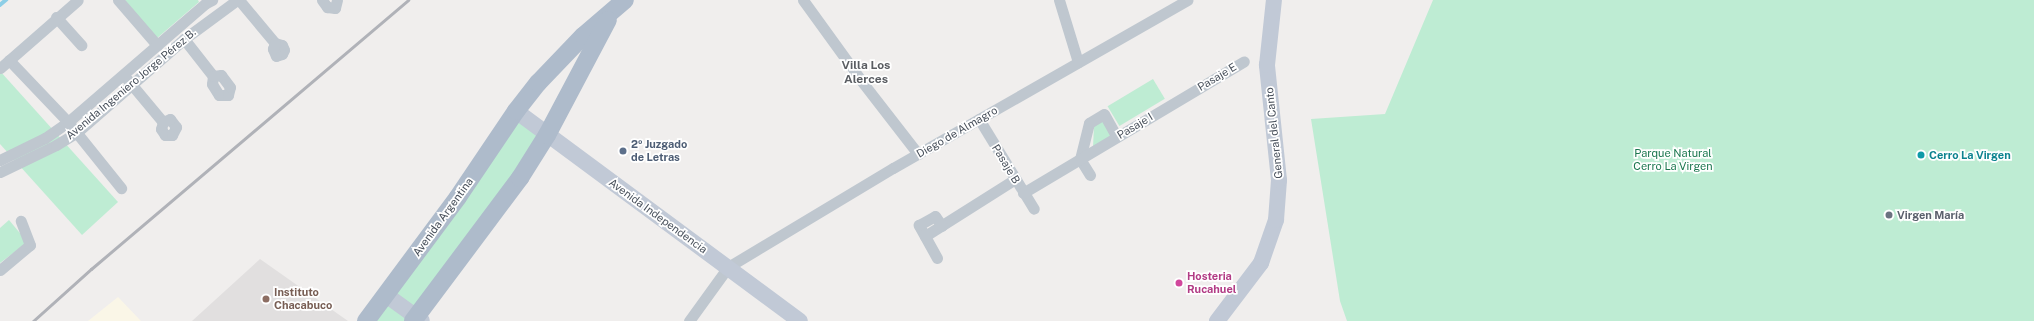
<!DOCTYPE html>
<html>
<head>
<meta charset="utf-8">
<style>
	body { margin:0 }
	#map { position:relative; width:2034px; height:321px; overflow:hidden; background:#f0eeed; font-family:"Public Sans",sans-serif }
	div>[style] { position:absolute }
	.commercial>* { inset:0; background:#faf6e7 }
	.education>* { inset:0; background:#e1dfdf }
	.green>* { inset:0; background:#beecd3; transform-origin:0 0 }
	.stream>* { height:3.5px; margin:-1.75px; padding:0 1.75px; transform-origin:1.75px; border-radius:1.75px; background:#8dcee6 }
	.minor>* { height:11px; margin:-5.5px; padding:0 5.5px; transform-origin:5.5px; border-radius:5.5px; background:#bfc7cf }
	.secondary>* { height:16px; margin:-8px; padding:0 8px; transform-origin:8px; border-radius:8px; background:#c1c9d6 }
	.primary>* { height:18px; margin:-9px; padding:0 9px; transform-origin:9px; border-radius:9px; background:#aebbcb }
	.rail>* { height:3px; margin:-1.5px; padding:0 1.5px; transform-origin:1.5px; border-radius:1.5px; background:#b0b2b8 }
	.dots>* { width:11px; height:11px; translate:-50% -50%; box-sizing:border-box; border:2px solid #fff; border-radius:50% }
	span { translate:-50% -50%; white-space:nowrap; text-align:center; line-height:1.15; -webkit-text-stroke:3.5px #fff; paint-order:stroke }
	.street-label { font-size:11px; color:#474f5a }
	.service-label { font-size:11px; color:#4e5e75; font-weight:700 }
	.left { translate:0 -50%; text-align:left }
	.park-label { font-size:11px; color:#1c774f }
	.culture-label { font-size:11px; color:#0d838f; font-weight:700 }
	.worship-label { font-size:11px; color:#5b616d; font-weight:700 }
	.hotel-label { font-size:11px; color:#b23c85; font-weight:700 }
	.education-label { font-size:11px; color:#785e54; font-weight:700 }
	.neighbourhood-label { font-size:12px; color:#5a5d62; font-weight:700 }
</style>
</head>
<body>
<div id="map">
	<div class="commercial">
		<i style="clip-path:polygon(118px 297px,141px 321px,88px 321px)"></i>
	</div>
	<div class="education">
		<i style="clip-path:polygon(260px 259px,348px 321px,192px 321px)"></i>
	</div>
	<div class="green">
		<i style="clip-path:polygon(125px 0,198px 0,199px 2px,156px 39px)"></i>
		<i style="clip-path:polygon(1433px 0,2034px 0,2034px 321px,1347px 321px,1340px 301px,1311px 119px,1385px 114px)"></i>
		<i style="clip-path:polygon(0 71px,118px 202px,82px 235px,0 144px)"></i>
		<i style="left:1153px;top:79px;width:23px;height:53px;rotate:59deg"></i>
		<i style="clip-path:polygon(1104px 120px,1113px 136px,1093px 147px,1094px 126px)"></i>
		<i style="clip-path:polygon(518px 122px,544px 137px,410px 321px,368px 321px)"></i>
		<i style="clip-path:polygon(9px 220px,24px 238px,24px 245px,0 263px,0 228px)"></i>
	</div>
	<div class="stream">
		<i style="left:0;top:5px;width:8px;rotate:-40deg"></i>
	</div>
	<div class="minor">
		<i style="left:118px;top:0;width:60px;rotate:49.1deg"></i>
		<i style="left:239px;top:0;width:56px;rotate:50.1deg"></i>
		<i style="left:275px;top:43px;width:7px;rotate:16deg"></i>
		<i style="left:282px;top:45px;width:5px;rotate:68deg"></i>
		<i style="left:284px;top:50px;width:4px;rotate:117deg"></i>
		<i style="left:282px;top:54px;width:6px;rotate:162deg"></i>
		<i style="left:276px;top:56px;width:8px;rotate:-113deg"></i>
		<i style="left:273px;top:49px;width:6px;rotate:-72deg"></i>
		<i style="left:322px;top:0;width:9px;rotate:54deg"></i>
		<i style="left:327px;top:7px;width:8px;rotate:7deg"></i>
		<i style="left:335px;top:8px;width:8px;rotate:-76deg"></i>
		<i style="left:803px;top:0;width:102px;rotate:54.1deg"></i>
		<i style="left:863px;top:83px;width:90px;rotate:52.2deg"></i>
		<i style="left:1059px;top:0;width:65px;rotate:73deg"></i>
		<i style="left:56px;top:17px;width:38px;rotate:48deg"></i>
		<i style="left:184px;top:39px;width:47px;rotate:51.9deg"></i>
		<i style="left:213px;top:76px;width:8px;rotate:97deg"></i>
		<i style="left:212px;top:84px;width:13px;rotate:58deg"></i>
		<i style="left:219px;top:95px;width:9px"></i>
		<i style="left:228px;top:95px;width:8px;rotate:-76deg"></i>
		<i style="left:230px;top:87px;width:15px;rotate:-127deg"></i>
		<i style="left:221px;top:75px;width:8px;rotate:173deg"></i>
		<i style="left:9px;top:60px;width:86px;rotate:46.4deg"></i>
		<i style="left:68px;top:122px;width:85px;rotate:51.2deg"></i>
		<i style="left:0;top:68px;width:103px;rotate:-41.1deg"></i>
		<i style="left:127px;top:79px;width:56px;rotate:50.1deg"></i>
		<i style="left:163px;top:122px;width:7px;rotate:106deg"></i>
		<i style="left:161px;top:129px;width:7px;rotate:56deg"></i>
		<i style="left:165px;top:135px;width:7px"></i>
		<i style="left:172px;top:135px;width:9px;rotate:-63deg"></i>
		<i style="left:176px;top:127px;width:10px;rotate:-127deg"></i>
		<i style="left:170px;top:119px;width:8px;rotate:157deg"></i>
		<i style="left:979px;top:119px;width:105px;rotate:58.6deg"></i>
		<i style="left:0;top:160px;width:50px;rotate:-26.1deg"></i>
		<i style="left:45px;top:138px;width:28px;rotate:-35deg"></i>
		<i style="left:68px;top:122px;width:182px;rotate:-40.8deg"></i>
		<i style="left:206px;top:3px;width:7px;rotate:-27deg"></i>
		<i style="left:0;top:172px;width:62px;rotate:-25.7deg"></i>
		<i style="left:56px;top:145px;width:23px;rotate:-31deg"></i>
		<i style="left:76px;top:133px;width:143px;rotate:-41deg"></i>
		<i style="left:184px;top:39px;width:66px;rotate:-36.3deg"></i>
		<i style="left:1090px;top:175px;width:19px;rotate:-122deg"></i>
		<i style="left:1080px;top:159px;width:37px;rotate:-76deg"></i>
		<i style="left:1089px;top:123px;width:17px;rotate:-31deg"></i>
		<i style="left:1104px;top:114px;width:26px;rotate:61deg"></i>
		<i style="left:1023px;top:193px;width:257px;rotate:-30.8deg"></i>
		<i style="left:925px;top:236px;width:107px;rotate:-32.3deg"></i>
		<i style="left:937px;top:258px;width:38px;rotate:-119deg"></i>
		<i style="left:919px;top:225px;width:18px;rotate:-29deg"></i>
		<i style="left:935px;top:216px;width:12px;rotate:55deg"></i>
		<i style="left:0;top:270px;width:39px;rotate:-40deg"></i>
		<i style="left:30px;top:245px;width:26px;rotate:-111deg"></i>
		<i style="left:689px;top:321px;width:67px;rotate:-54.2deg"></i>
		<i style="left:728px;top:267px;width:192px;rotate:-31deg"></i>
		<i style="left:893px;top:168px;width:339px;rotate:-29.7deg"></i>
	</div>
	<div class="secondary">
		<i style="left:516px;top:111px;width:353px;rotate:36.5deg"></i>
		<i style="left:386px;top:295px;width:44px;rotate:35.8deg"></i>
		<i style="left:1217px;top:321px;width:73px;rotate:-52.8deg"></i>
		<i style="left:1261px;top:263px;width:46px;rotate:-70.8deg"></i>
		<i style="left:1276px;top:220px;width:40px;rotate:-85.7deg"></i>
		<i style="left:1279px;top:180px;width:116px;rotate:-96deg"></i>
		<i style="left:1267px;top:65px;width:65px;rotate:-83.9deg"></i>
	</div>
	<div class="primary">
		<i style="left:366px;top:321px;width:154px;rotate:-53.4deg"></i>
		<i style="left:458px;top:197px;width:104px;rotate:-56deg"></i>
		<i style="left:516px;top:111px;width:36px;rotate:-52deg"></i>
		<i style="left:538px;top:83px;width:65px;rotate:-46.2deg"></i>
		<i style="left:583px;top:36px;width:55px;rotate:-40.6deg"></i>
		<i style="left:413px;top:321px;width:179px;rotate:-53.2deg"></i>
		<i style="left:520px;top:178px;width:51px;rotate:-57.9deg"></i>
		<i style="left:547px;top:135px;width:130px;rotate:-62.1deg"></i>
	</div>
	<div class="rail">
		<i style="left:33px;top:321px;width:78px;rotate:-41.9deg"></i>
		<i style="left:91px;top:269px;width:416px;rotate:-40.3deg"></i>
	</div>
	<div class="dots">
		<i style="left:623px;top:151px;background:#5c6f8a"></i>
		<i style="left:1921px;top:155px;background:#0f9aa8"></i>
		<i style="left:1889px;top:215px;background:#6b7280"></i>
		<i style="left:1179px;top:283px;background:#d1479c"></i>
		<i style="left:266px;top:299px;background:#8d6e63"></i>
	</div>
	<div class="street-label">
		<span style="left:1217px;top:77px;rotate:-31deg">Pasaje E</span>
		<span style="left:131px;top:84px;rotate:-40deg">Avenida Ingeniero Jorge Pérez B.</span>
		<span style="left:1135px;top:126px;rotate:-31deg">Pasaje I</span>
		<span style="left:957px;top:132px;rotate:-30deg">Diego de Almagro</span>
		<span style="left:1274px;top:133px;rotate:-96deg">General del Canto</span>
		<span style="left:1006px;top:164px;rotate:59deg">Pasaje B</span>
		<span style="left:658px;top:216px;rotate:36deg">Avenida Independencia</span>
		<span style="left:443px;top:217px;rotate:-54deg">Avenida Argentina</span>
	</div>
	<div class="service-label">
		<span class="left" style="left:631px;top:151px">2º Juzgado<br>de Letras</span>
	</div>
	<div class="park-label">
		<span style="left:1673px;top:160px">Parque Natural<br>Cerro La Virgen</span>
	</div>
	<div class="culture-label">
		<span class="left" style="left:1929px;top:155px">Cerro La Virgen</span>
	</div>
	<div class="worship-label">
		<span class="left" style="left:1897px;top:215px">Virgen María</span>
	</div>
	<div class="hotel-label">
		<span class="left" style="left:1187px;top:283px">Hosteria<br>Rucahuel</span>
	</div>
	<div class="education-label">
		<span class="left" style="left:274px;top:299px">Instituto<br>Chacabuco</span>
	</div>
	<div class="neighbourhood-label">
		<span style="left:866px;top:73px">Villa Los<br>Alerces</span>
	</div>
</div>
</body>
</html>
